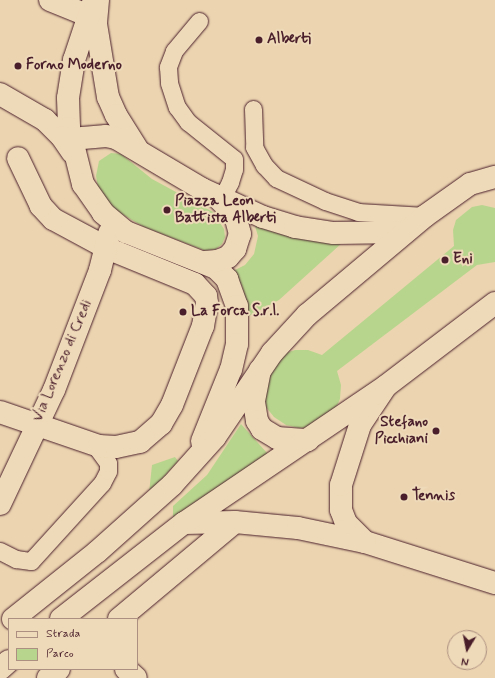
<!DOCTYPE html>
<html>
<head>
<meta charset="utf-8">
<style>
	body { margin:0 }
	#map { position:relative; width:495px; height:678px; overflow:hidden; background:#ecd4b0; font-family:Mynerve,sans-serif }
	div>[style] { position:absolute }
	.green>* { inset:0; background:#b8d58d }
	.roads { filter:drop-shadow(0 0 1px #4a1f2b) drop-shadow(0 0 1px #4a1f2b) }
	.service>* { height:17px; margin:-8.5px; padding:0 8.5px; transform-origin:8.5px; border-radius:8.5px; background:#eed9b8 }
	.minor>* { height:22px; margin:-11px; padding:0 11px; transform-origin:11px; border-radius:11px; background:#eed9b8 }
	.tertiary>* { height:22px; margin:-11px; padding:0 11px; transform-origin:11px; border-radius:11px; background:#eed9b8 }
	.dots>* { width:11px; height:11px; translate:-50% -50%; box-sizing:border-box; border:2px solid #eed9b8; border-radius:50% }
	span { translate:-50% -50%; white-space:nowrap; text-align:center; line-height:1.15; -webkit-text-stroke:4px #eed9b8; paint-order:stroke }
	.poi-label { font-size:15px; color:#4a1f2b; font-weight:700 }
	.left { translate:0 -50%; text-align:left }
	.right { translate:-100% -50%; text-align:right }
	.street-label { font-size:15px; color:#4a1f2b }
	.legend { position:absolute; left:8px; top:618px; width:130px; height:52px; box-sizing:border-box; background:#eed9b8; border:1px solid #ac8f80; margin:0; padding:5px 7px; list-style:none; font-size:12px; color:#4a1f2b }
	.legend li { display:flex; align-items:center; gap:8px; height:20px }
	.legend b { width:20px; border:1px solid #ac8f80 }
	.north { position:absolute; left:447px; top:630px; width:40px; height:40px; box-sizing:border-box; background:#eed9b8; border:1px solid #ac8f80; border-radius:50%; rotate:190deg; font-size:11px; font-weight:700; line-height:16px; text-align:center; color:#4a1f2b }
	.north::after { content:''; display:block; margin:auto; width:14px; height:18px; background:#4a1f2b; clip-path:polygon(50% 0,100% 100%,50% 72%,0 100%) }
</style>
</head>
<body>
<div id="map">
	<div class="green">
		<i style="clip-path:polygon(111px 153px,121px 154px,152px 179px,213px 212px,224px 229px,225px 237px,222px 244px,216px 249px,206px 251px,144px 227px,115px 210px,99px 192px,96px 176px,99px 161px)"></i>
		<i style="clip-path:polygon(482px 205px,495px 208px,495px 262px,477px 265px,337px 371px,341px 385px,340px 399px,334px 412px,312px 427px,299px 428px,286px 425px,274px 417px,266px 407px,262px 382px,283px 354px,295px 350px,308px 350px,322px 355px,454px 246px,453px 230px,456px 220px,472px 207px)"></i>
		<i style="clip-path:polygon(255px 226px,281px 234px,342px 243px,279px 300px,249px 316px,242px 286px,233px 271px,245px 265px,254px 254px,258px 236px)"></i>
		<i style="clip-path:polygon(241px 424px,268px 454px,173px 517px,173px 506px,207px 475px)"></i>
		<i style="clip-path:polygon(175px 457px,178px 461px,149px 493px,152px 465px)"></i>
	</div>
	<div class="roads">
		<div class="service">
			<i style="left:199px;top:21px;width:39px;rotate:130deg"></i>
			<i style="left:174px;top:51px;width:17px;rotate:111deg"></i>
			<i style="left:168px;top:67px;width:16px;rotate:86deg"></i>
			<i style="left:169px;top:83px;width:25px;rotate:72deg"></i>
			<i style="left:177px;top:107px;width:19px;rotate:54deg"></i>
			<i style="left:188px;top:122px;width:59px;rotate:38.8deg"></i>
			<i style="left:234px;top:159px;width:10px;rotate:90deg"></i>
			<i style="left:234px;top:169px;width:14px;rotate:107deg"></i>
			<i style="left:230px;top:182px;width:18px;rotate:117deg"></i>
			<i style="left:253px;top:109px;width:38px;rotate:88deg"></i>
			<i style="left:254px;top:147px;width:21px;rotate:61deg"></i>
			<i style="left:264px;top:165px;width:18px;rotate:47deg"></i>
			<i style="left:276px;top:178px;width:54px;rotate:25.1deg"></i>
			<i style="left:325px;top:201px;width:35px;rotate:18deg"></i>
			<i style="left:358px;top:212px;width:67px;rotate:3.4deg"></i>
			<i style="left:0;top:551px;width:18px;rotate:27deg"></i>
			<i style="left:16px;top:559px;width:15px;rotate:8deg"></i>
			<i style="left:31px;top:561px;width:105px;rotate:-47.7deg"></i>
			<i style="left:102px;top:483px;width:13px;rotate:-63deg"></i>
			<i style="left:108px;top:471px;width:8px;rotate:-90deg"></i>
			<i style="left:108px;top:463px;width:22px;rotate:-126deg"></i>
		</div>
		<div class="minor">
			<i style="left:50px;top:0;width:42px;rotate:22.3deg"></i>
			<i style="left:98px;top:0;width:24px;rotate:95deg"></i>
			<i style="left:96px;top:24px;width:74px;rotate:80.7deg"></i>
			<i style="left:108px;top:97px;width:20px;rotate:66deg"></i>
			<i style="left:116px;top:115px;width:40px;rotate:58deg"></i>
			<i style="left:71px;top:139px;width:35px;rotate:-5deg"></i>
			<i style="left:106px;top:136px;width:10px;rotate:11deg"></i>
			<i style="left:116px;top:138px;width:100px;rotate:30.7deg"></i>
			<i style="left:202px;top:189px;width:67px;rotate:24.7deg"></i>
			<i style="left:263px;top:217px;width:34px;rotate:17deg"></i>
			<i style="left:295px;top:227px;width:39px;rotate:9deg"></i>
			<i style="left:334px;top:233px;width:71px;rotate:-0.8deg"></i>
			<i style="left:260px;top:370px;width:33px;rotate:101deg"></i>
			<i style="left:254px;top:402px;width:19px;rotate:81deg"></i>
			<i style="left:257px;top:421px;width:9px;rotate:58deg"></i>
			<i style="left:262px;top:429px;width:17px;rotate:31deg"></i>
			<i style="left:277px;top:438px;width:31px;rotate:4deg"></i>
			<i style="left:0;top:412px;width:105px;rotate:19deg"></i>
			<i style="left:99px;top:446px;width:17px;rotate:3deg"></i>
			<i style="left:116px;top:447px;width:25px;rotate:-12deg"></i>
			<i style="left:140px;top:442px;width:28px;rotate:-41deg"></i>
			<i style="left:161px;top:424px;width:22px;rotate:-60deg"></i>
			<i style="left:172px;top:405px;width:85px;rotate:-68.6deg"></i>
			<i style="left:203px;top:326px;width:23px;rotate:-80deg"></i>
			<i style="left:207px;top:303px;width:7px;rotate:-98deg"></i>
			<i style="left:206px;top:296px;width:16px;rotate:-133deg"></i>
			<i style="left:195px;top:284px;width:95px;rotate:-157.8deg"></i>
			<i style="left:107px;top:248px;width:61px;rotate:-151.8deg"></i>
			<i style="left:53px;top:219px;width:18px;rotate:-133deg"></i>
			<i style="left:41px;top:206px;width:53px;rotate:-115.6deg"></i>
			<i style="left:0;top:504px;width:126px;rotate:-64.7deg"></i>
			<i style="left:54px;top:390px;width:129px;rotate:-69deg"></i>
			<i style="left:100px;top:270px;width:38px;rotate:-76deg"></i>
			<i style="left:184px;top:523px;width:51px;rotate:-1.1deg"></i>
			<i style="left:235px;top:522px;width:63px;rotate:5.4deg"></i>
			<i style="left:298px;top:528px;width:68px;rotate:11.8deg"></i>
			<i style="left:365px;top:542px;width:136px;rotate:17.5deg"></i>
			<i style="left:365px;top:542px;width:27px;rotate:-135deg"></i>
			<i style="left:346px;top:523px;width:14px;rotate:-111deg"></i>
			<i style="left:341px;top:510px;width:25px;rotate:-90deg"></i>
			<i style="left:341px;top:485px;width:63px;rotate:-72.4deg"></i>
			<i style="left:360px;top:425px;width:43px;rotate:-56.3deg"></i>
			<i style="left:119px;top:619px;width:151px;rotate:-39.9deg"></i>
			<i style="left:126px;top:669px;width:13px;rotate:42deg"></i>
			<i style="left:48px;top:678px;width:14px;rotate:-39deg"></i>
		</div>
		<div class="tertiary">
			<i style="left:94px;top:0;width:63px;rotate:108.4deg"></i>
			<i style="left:74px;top:60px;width:38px;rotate:99deg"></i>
			<i style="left:68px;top:98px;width:30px;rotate:88deg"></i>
			<i style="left:69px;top:128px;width:58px;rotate:76deg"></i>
			<i style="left:83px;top:184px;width:35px;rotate:55deg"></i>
			<i style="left:103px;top:213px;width:30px;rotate:40deg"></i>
			<i style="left:126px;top:232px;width:97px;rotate:21.8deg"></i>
			<i style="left:216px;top:268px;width:16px;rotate:45deg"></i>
			<i style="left:227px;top:279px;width:29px;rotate:70deg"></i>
			<i style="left:237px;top:306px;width:38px;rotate:90deg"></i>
			<i style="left:237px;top:344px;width:26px;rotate:103deg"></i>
			<i style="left:231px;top:369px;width:78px;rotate:111.9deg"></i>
			<i style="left:0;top:94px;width:52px;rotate:30deg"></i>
			<i style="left:45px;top:120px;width:24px;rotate:45deg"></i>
			<i style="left:62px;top:137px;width:18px;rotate:56deg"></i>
			<i style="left:205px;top:262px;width:12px;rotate:-5deg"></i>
			<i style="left:217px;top:261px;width:12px;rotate:-20deg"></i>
			<i style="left:228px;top:257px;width:11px;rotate:-49deg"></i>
			<i style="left:235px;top:249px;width:16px;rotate:-72deg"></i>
			<i style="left:240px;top:234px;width:20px;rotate:-105deg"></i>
			<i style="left:235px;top:215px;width:28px;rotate:-135deg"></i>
			<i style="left:13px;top:619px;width:107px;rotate:-38.6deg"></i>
			<i style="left:97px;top:552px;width:101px;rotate:-41.8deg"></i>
			<i style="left:172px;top:485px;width:64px;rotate:-48.1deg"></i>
			<i style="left:215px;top:437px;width:102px;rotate:-55.8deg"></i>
			<i style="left:272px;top:353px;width:52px;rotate:-47.4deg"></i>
			<i style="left:307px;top:315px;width:154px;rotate:-40deg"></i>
			<i style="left:425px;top:216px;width:55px;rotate:-35.4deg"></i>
			<i style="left:470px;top:184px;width:26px;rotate:-16deg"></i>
			<i style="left:61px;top:619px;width:156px;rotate:-38deg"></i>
			<i style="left:184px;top:523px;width:244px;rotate:-34.1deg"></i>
			<i style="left:386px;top:386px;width:137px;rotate:-37.3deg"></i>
			<i style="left:0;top:669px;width:12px;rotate:-42deg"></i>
		</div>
	</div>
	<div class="dots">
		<i style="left:259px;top:40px;background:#4a1f2b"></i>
		<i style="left:18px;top:66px;background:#4a1f2b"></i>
		<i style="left:167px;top:210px;background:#4a1f2b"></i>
		<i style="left:445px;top:260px;background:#4a1f2b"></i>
		<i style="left:183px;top:312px;background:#4a1f2b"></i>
		<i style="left:436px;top:431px;background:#4a1f2b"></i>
		<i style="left:404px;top:497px;background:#4a1f2b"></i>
	</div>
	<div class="poi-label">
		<span class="left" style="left:267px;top:40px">Alberti</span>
		<span class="left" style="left:26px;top:66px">Forno Moderno</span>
		<span class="left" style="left:175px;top:210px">Piazza Leon<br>Battista Alberti</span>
		<span class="left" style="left:453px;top:260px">Eni</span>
		<span class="left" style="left:191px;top:312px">La Forca S.r.l.</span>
		<span class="right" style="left:428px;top:431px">Stefano<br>Picchiani</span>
		<span class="left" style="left:412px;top:497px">Tennis</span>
	</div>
	<div class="street-label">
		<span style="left:63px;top:361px;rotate:-67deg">Via Lorenzo di Credi</span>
	</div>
	<ul class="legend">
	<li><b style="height:5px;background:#eed9b8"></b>Strada</li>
	<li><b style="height:11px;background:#b8d58d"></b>Parco</li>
	</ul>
	<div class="north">N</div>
</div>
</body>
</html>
